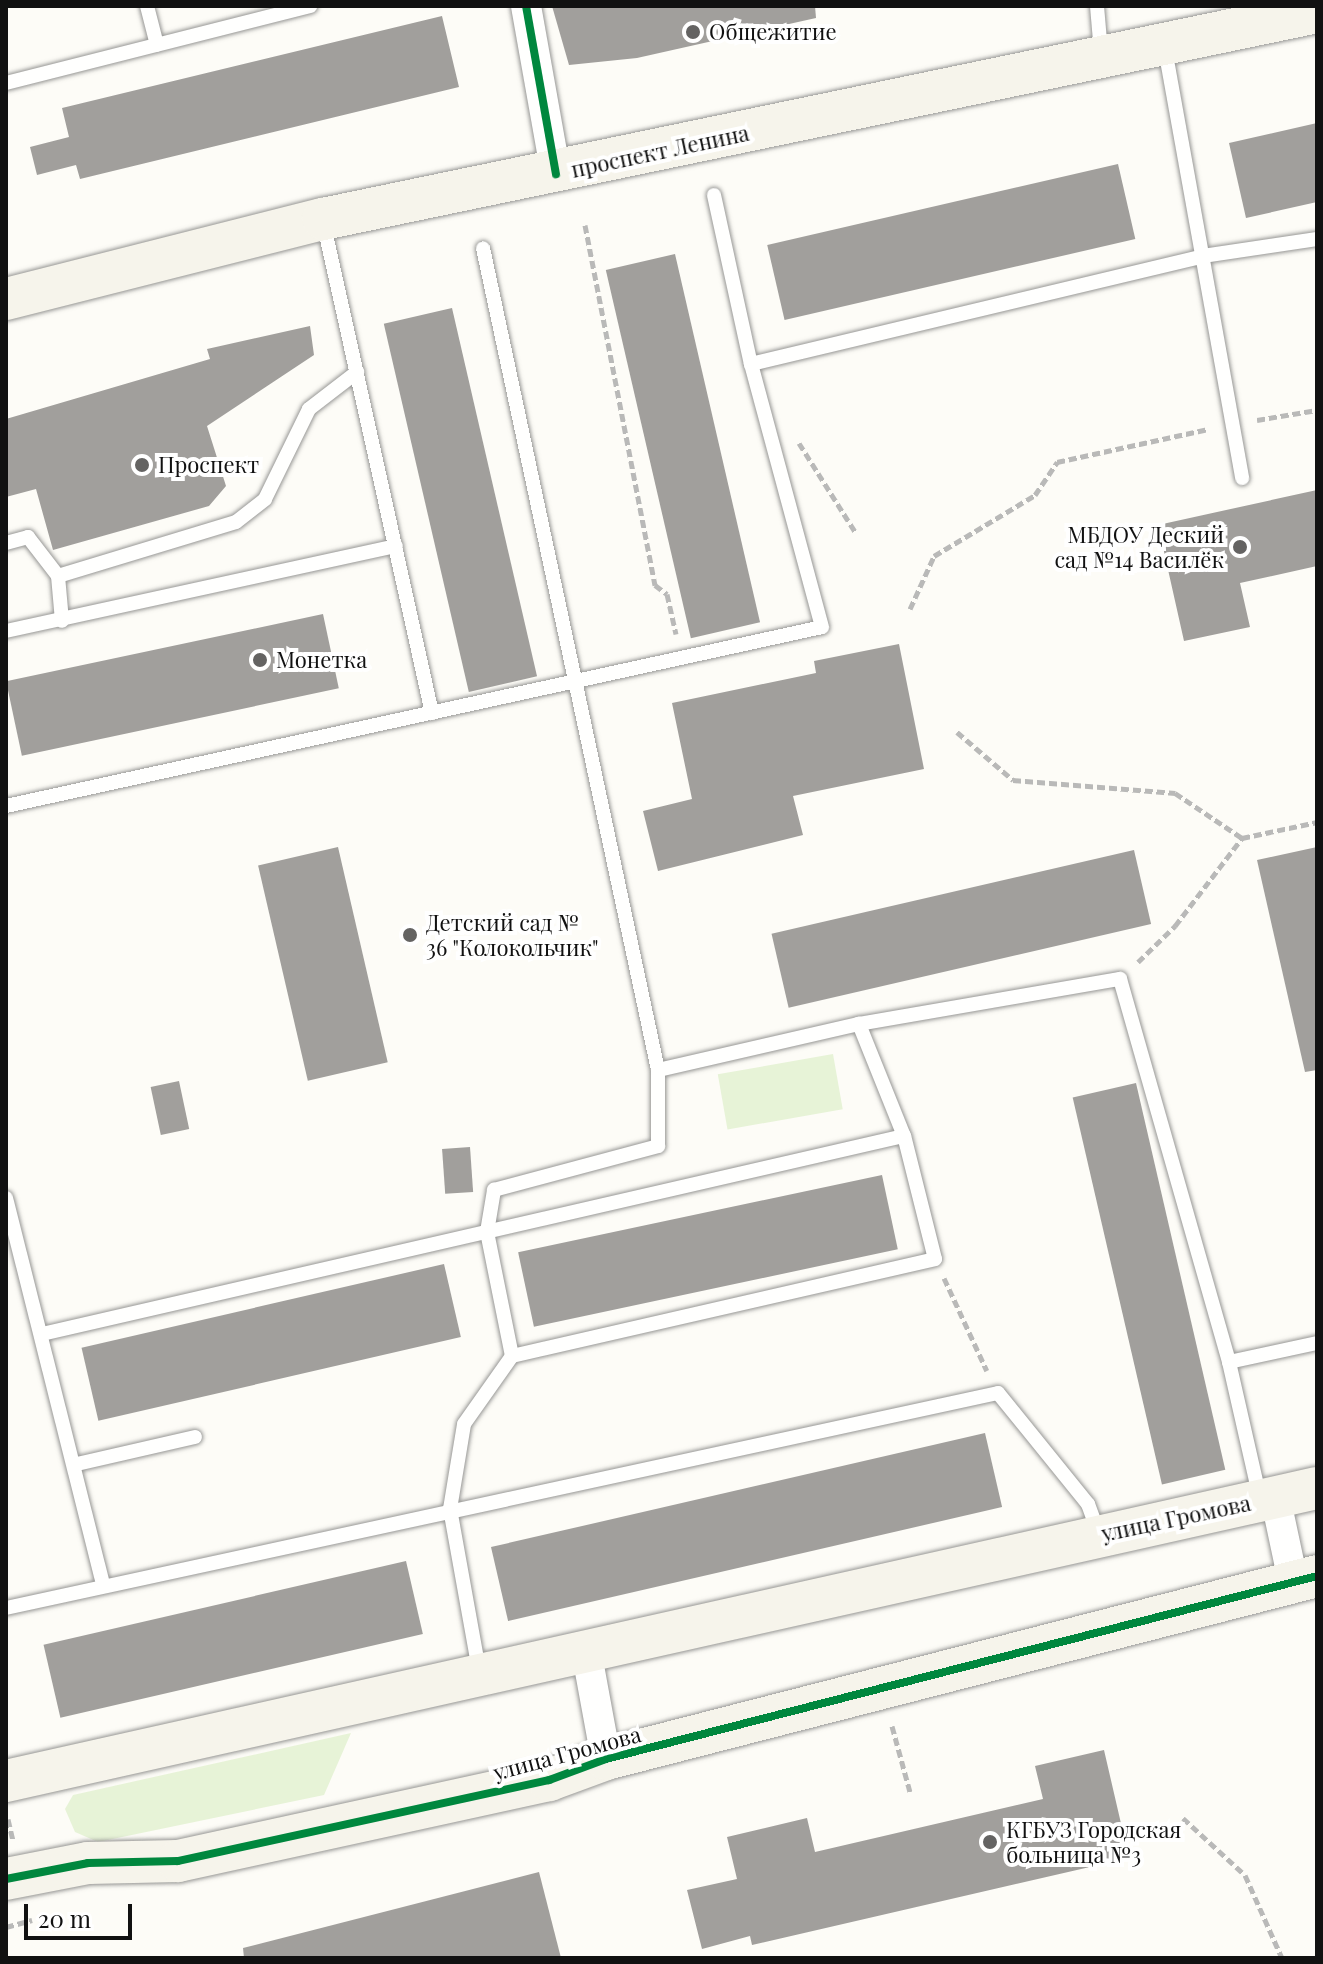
<!DOCTYPE html>
<html>
<head>
<meta charset="utf-8">
<style>
	body { margin:0 }
	#map { position:relative; width:1323px; height:1964px; overflow:hidden; background:#fdfcf7; font-family:"Playfair Display",serif }
	div>[style] { position:absolute }
	.green>* { inset:0; background:#e7f3d7; transform-origin:0 0 }
	.building>* { inset:0; background:#a19f9c; transform-origin:0 0 }
	.path>* { height:5px; margin-top:-2.5px; transform-origin:0; background:repeating-linear-gradient(90deg,#b9b9b8 0 8px,transparent 0 12px) }
	.roads { filter:drop-shadow(0 0 2px #979795) drop-shadow(0 0 2px #979795) }
	.lane>* { height:14px; margin:-7px; padding:0 7px; transform-origin:7px; border-radius:7px; background:#fffffe }
	.street>* { height:30px; margin:-15px; padding:0 15px; transform-origin:15px; border-radius:15px; background:#fffffe }
	.secondary>* { height:42px; margin:-21px; padding:0 21px; transform-origin:21px; border-radius:21px; background:#f6f4eb }
	.cycleway>* { height:8px; margin:-4px; padding:0 4px; transform-origin:4px; border-radius:4px; background:#00873e }
	.dots>* { width:22px; height:22px; translate:-50% -50%; box-sizing:border-box; border:4px solid #fff; border-radius:50% }
	span { translate:-50% -50%; white-space:nowrap; text-align:center; line-height:1.15; -webkit-text-stroke:8px #fff; paint-order:stroke }
	.poi-label { font-size:22px; color:#111 }
	.left { translate:0 -50%; text-align:left }
	.right { translate:-100% -50%; text-align:right }
	.street-label { font-size:22px; color:#111 }
	.frame { position:absolute; inset:0; border:8px solid #111; pointer-events:none }
	.scale { position:absolute; left:24px; top:1904px; width:108px; height:36px; box-sizing:border-box; border:4px solid #111; border-top:0; padding-left:10px; font-size:24px; line-height:28px; white-space:nowrap; color:#111; -webkit-text-stroke:6px #fff; paint-order:stroke }
</style>
</head>
<body>
<div id="map">
	<div class="green">
		<i style="left:833px;top:1054px;width:56px;height:117px;rotate:80deg"></i>
		<i style="clip-path:polygon(351px 1733px,324px 1795px,98px 1842px,75px 1832px,65px 1809px,73px 1795px)"></i>
	</div>
	<div class="building">
		<i style="clip-path:polygon(552px 6px,815px 6px,816px 18px,637px 58px,569px 65px)"></i>
		<i style="clip-path:polygon(442px 16px,459px 87px,80px 179px,76px 165px,37px 175px,30px 147px,69px 137px,62px 108px)"></i>
		<i style="clip-path:polygon(1317px 123px,1317px 202px,1246px 218px,1229px 143px)"></i>
		<i style="left:1118px;top:164px;width:77px;height:360px;rotate:77deg"></i>
		<i style="left:675px;top:254px;width:378px;height:71px;rotate:77deg"></i>
		<i style="left:452px;top:308px;width:378px;height:70px;rotate:77deg"></i>
		<i style="clip-path:polygon(310px 326px,314px 355px,207px 426px,226px 486px,209px 506px,53px 550px,36px 489px,6px 497px,6px 419px,210px 359px,207px 349px)"></i>
		<i style="clip-path:polygon(1317px 490px,1317px 566px,1240px 583px,1250px 627px,1184px 641px,1158px 525px)"></i>
		<i style="left:323px;top:614px;width:76px;height:324px;rotate:78deg"></i>
		<i style="clip-path:polygon(899px 644px,924px 769px,793px 796px,803px 835px,658px 871px,643px 811px,692px 799px,672px 703px,816px 673px,814px 661px)"></i>
		<i style="left:338px;top:847px;width:221px;height:82px;rotate:77deg"></i>
		<i style="clip-path:polygon(1317px 847px,1317px 1070px,1305px 1072px,1257px 860px)"></i>
		<i style="left:1134px;top:850px;width:76px;height:372px;rotate:77deg"></i>
		<i style="left:179px;top:1081px;width:49px;height:29px;rotate:78deg"></i>
		<i style="left:1136px;top:1083px;width:397px;height:65px;rotate:77deg"></i>
		<i style="left:470px;top:1147px;width:45px;height:28px;rotate:86deg"></i>
		<i style="left:882px;top:1175px;width:76px;height:372px;rotate:78deg"></i>
		<i style="left:444px;top:1264px;width:75px;height:372px;rotate:77deg"></i>
		<i style="left:985px;top:1433px;width:76px;height:507px;rotate:77deg"></i>
		<i style="left:406px;top:1561px;width:75px;height:372px;rotate:77deg"></i>
		<i style="clip-path:polygon(1104px 1750px,1129px 1858px,752px 1945px,750px 1936px,702px 1949px,687px 1890px,737px 1879px,727px 1837px,807px 1818px,815px 1852px,1043px 1799px,1035px 1766px)"></i>
		<i style="clip-path:polygon(539px 1872px,561px 1958px,244px 1958px,243px 1948px)"></i>
	</div>
	<div class="path">
		<i style="left:585px;top:225px;width:367px;rotate:79deg"></i>
		<i style="left:655px;top:585px;width:15px;rotate:37deg"></i>
		<i style="left:667px;top:594px;width:41px;rotate:77.3deg"></i>
		<i style="left:1257px;top:420px;width:61px;rotate:-9.5deg"></i>
		<i style="left:799px;top:443px;width:107px;rotate:57.7deg"></i>
		<i style="left:910px;top:609px;width:58px;rotate:-65.6deg"></i>
		<i style="left:934px;top:556px;width:118px;rotate:-31.1deg"></i>
		<i style="left:1035px;top:495px;width:40px;rotate:-56deg"></i>
		<i style="left:1057px;top:462px;width:155px;rotate:-12.3deg"></i>
		<i style="left:957px;top:732px;width:74px;rotate:40.6deg"></i>
		<i style="left:1013px;top:780px;width:163px;rotate:4.6deg"></i>
		<i style="left:1175px;top:793px;width:81px;rotate:33.9deg"></i>
		<i style="left:1138px;top:962px;width:52px;rotate:-44.2deg"></i>
		<i style="left:1175px;top:926px;width:111px;rotate:-52.7deg"></i>
		<i style="left:1242px;top:838px;width:77px;rotate:-12deg"></i>
		<i style="left:944px;top:1278px;width:102px;rotate:65.2deg"></i>
		<i style="left:892px;top:1726px;width:68px;rotate:74.7deg"></i>
		<i style="left:1183px;top:1818px;width:84px;rotate:42.6deg"></i>
		<i style="left:1245px;top:1875px;width:91px;rotate:66deg"></i>
		<i style="left:8px;top:1819px;width:22px;rotate:77deg"></i>
		<i style="left:6px;top:1927px;width:27px;rotate:-15deg"></i>
	</div>
	<div class="roads">
		<div class="lane">
			<i style="left:147px;top:6px;width:40px;rotate:75.6deg"></i>
			<i style="left:1097px;top:6px;width:47px;rotate:85.1deg"></i>
			<i style="left:1165px;top:49px;width:436px;rotate:79.8deg"></i>
			<i style="left:6px;top:83px;width:314px;rotate:-14.2deg"></i>
			<i style="left:714px;top:195px;width:173px;rotate:77.7deg"></i>
			<i style="left:323px;top:221px;width:504px;rotate:77.51deg"></i>
			<i style="left:6px;top:543px;width:23px;rotate:-15deg"></i>
			<i style="left:28px;top:537px;width:49px;rotate:52.4deg"></i>
			<i style="left:58px;top:576px;width:45px;rotate:84.9deg"></i>
			<i style="left:58px;top:576px;width:186px;rotate:-16.9deg"></i>
			<i style="left:236px;top:522px;width:37px;rotate:-38deg"></i>
			<i style="left:265px;top:499px;width:100px;rotate:-63.9deg"></i>
			<i style="left:309px;top:409px;width:61px;rotate:-37.6deg"></i>
			<i style="left:6px;top:631px;width:399px;rotate:-12.3deg"></i>
			<i style="left:6px;top:806px;width:835px;rotate:-12.37deg"></i>
			<i style="left:822px;top:627px;width:272px;rotate:-105.1deg"></i>
			<i style="left:751px;top:364px;width:465px;rotate:-13.4deg"></i>
			<i style="left:1203px;top:256px;width:115px;rotate:-8.5deg"></i>
			<i style="left:658px;top:1070px;width:206px;rotate:-12.9deg"></i>
			<i style="left:6px;top:1198px;width:398px;rotate:75.9deg"></i>
			<i style="left:42px;top:1334px;width:884px;rotate:-12.94deg"></i>
			<i style="left:512px;top:1356px;width:434px;rotate:-12.9deg"></i>
			<i style="left:935px;top:1259px;width:127px;rotate:-104.1deg"></i>
			<i style="left:904px;top:1136px;width:121px;rotate:-111.9deg"></i>
			<i style="left:859px;top:1024px;width:265px;rotate:-9.8deg"></i>
			<i style="left:1120px;top:979px;width:398px;rotate:74.1deg"></i>
			<i style="left:1229px;top:1362px;width:90px;rotate:-12.2deg"></i>
			<i style="left:1229px;top:1362px;width:139px;rotate:77.2deg"></i>
			<i style="left:77px;top:1464px;width:121px;rotate:-12.9deg"></i>
			<i style="left:6px;top:1608px;width:1015px;rotate:-12.23deg"></i>
			<i style="left:998px;top:1393px;width:143px;rotate:51deg"></i>
			<i style="left:1088px;top:1504px;width:32px;rotate:70deg"></i>
			<i style="left:479px;top:1670px;width:164px;rotate:-100.2deg"></i>
			<i style="left:450px;top:1509px;width:86px;rotate:-80.6deg"></i>
			<i style="left:464px;top:1424px;width:83px;rotate:-54.8deg"></i>
			<i style="left:512px;top:1356px;width:126px;rotate:-101.4deg"></i>
			<i style="left:487px;top:1232px;width:43px;rotate:-80.5deg"></i>
			<i style="left:494px;top:1190px;width:170px;rotate:-15deg"></i>
			<i style="left:658px;top:1146px;width:76px;rotate:-90deg"></i>
			<i style="left:658px;top:1070px;width:840px;rotate:-102.02deg"></i>
		</div>
		<div class="street">
			<i style="left:526px;top:6px;width:171px;rotate:79.9deg"></i>
			<i style="left:1275px;top:1496px;width:87px;rotate:78deg"></i>
			<i style="left:587px;top:1655px;width:106px;rotate:79.6deg"></i>
		</div>
		<div class="secondary">
			<i style="left:6px;top:299px;width:327px;rotate:-14.2deg"></i>
			<i style="left:323px;top:219px;width:1015px;rotate:-11.76deg"></i>
			<i style="left:6px;top:1781px;width:1343px;rotate:-12.6deg"></i>
			<i style="left:6px;top:1879px;width:84px;rotate:-11deg"></i>
			<i style="left:88px;top:1863px;width:90px;rotate:-1.3deg"></i>
			<i style="left:178px;top:1861px;width:380px;rotate:-12.3deg"></i>
			<i style="left:549px;top:1780px;width:61px;rotate:-20.2deg"></i>
			<i style="left:606px;top:1759px;width:734px;rotate:-14.43deg"></i>
		</div>
	</div>
	<div class="cycleway">
		<i style="left:526px;top:6px;width:171px;rotate:79.9deg"></i>
		<i style="left:6px;top:1879px;width:84px;rotate:-11deg"></i>
		<i style="left:88px;top:1863px;width:90px;rotate:-1.3deg"></i>
		<i style="left:178px;top:1861px;width:380px;rotate:-12.3deg"></i>
		<i style="left:549px;top:1780px;width:61px;rotate:-20.2deg"></i>
		<i style="left:606px;top:1759px;width:734px;rotate:-14.43deg"></i>
	</div>
	<div class="dots">
		<i style="left:693px;top:32px;background:#646362"></i>
		<i style="left:142px;top:465px;background:#646362"></i>
		<i style="left:1240px;top:547px;background:#646362"></i>
		<i style="left:260px;top:660px;background:#646362"></i>
		<i style="left:410px;top:935px;background:#646362"></i>
		<i style="left:990px;top:1842px;background:#646362"></i>
	</div>
	<div class="poi-label">
		<span class="left" style="left:709px;top:32px">Общежитие</span>
		<span class="left" style="left:158px;top:465px">Проспект</span>
		<span class="right" style="left:1224px;top:547px">МБДОУ Деский<br>сад №14 Василёк</span>
		<span class="left" style="left:276px;top:660px">Монетка</span>
		<span class="left" style="left:426px;top:935px">Детский сад №<br>36 "Колокольчик"</span>
		<span class="left" style="left:1006px;top:1842px">КГБУЗ Городская<br>больница №3</span>
	</div>
	<div class="street-label">
		<span style="left:660px;top:151px;rotate:-12deg">проспект Ленина</span>
		<span style="left:1176px;top:1518px;rotate:-12deg">улица Громова</span>
		<span style="left:567px;top:1753px;rotate:-15deg">улица Громова</span>
	</div>
	<div class="frame"></div>
	<div class="scale">20 m</div>
</div>
</body>
</html>
